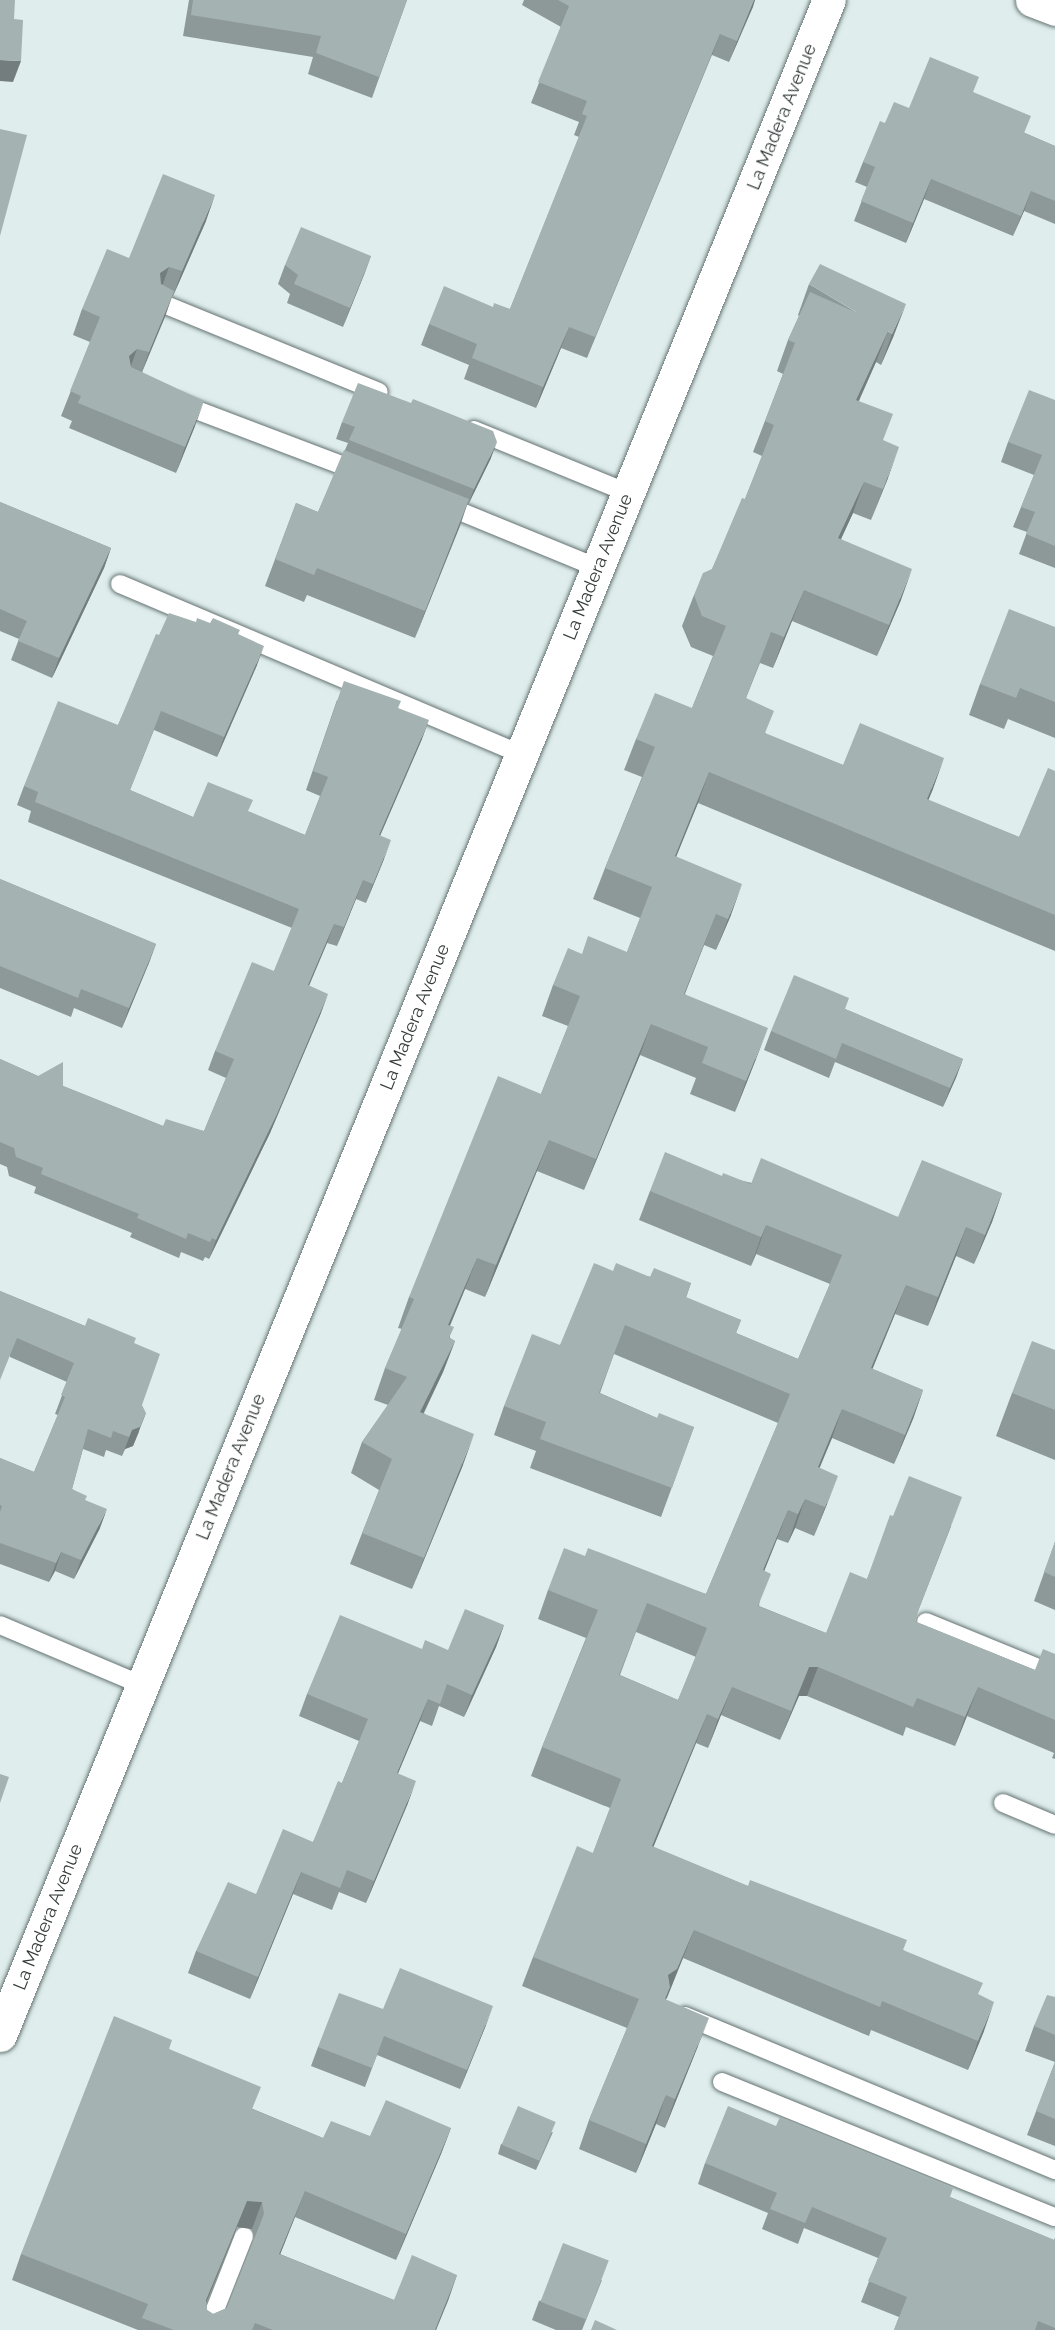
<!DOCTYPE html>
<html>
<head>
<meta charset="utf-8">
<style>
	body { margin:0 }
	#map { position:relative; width:1055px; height:2330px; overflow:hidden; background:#dfeeed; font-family:Raleway,sans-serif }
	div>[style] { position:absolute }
	.roads { filter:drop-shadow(0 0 2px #647271) drop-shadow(0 0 2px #647271) }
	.service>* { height:18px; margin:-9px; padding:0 9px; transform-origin:9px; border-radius:9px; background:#fff }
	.minor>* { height:33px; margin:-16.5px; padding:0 16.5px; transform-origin:16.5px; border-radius:16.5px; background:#fff }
	.wall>* { inset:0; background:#8d9999 }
	.shaded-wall>* { inset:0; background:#737d7d; transform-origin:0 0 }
	.building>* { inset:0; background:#a4b2b2; transform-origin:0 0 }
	span { translate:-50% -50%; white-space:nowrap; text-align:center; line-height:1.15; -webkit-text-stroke:6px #fff; paint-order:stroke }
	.street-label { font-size:18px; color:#353b3b }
</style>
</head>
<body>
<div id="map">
	<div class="roads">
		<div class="service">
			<i style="left:161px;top:303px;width:235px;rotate:22.2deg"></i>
			<i style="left:178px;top:403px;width:195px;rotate:20.8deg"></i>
			<i style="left:474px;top:430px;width:166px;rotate:22.2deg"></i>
			<i style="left:442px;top:504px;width:169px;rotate:22.3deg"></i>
			<i style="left:120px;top:584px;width:437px;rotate:23deg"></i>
			<i style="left:926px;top:1622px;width:139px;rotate:22.3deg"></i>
			<i style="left:0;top:1625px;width:154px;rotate:22.9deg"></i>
			<i style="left:1003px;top:1803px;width:56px;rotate:22.9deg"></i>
			<i style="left:685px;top:2016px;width:401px;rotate:22.6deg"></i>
			<i style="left:722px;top:2082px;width:359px;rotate:22.1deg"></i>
			<i style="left:207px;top:2330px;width:101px;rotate:-68.5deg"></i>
		</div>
		<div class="minor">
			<i style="left:1032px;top:0;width:25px;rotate:21deg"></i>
			<i style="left:0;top:2035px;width:2197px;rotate:-67.84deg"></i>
		</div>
	</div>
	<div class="wall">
		<i style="clip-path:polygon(189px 0,407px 0,372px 98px,308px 74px,313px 57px,183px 36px)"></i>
		<i style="clip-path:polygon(524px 0,755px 0,729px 62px,712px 55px,587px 358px,561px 348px,536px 408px,464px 379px,469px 365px,421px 345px,429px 324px,493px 307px,510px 309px,579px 137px,574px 135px,579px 122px,531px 103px,561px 27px,522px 5px)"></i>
		<i style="clip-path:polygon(973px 92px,1025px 133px,1055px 146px,1055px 224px,1024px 211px,1013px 236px,924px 199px,906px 243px,854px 221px,867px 187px,855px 182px,863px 162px,885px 123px,909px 108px)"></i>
		<i style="clip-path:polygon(206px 221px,173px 296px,172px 296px,142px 372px,195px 426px,176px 473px,69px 428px,72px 421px,61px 416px,90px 342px,73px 335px,82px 309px,129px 258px)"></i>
		<i style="clip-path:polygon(371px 256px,343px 327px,287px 303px,290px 294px,278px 284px,285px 265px)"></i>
		<i style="clip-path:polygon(809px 284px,894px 335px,881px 365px,876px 362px,859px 401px,883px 440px,888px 478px,871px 520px,853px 513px,841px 539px,901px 600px,877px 656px,792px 621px,773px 668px,760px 663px,746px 698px,766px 734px,843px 765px,933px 789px,928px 800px,1019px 837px,1055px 771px,1055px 951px,698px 803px,676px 856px,731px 915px,716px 950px,704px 945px,685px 994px,756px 1059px,735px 1112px,690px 1094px,696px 1078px,640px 1055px,584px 1190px,537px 1171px,485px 1297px,465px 1289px,450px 1326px,450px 1338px,455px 1341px,443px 1372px,424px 1413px,463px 1465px,412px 1589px,350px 1564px,379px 1490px,351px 1473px,362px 1442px,388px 1405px,374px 1400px,385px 1368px,402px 1329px,398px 1328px,409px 1297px,541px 1094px,568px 1026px,542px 1016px,553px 985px,582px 954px,627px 952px,640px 918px,593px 899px,605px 868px,642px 777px,624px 770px,636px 739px,692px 708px,713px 656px,691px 647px,682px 626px,694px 595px,712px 569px,745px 499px,762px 456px,753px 452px,783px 374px,777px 371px,788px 340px,799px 316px,798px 315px)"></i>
		<i style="clip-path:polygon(1055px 400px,1055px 568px,1019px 554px,1027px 532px,1013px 527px,1034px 475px,1001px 462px,1008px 442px)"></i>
		<i style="clip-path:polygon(342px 422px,491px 458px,468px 505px,467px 505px,415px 638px,307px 595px,304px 602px,265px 586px,296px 503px,318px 512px,348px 443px,336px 439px)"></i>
		<i style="clip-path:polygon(0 502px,111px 548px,104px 568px,52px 678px,11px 660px,19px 639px,0 631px)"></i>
		<i style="clip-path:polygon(1055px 627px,1055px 738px,1008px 719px,1004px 729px,969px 715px,980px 684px)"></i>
		<i style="clip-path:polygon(238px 634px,257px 665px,217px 757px,154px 730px,130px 790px,193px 817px,249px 812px,305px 835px,320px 796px,306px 790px,337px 700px,398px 708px,422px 739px,380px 836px,384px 859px,366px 903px,356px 899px,337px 946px,327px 943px,309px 986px,321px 1013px,270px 1133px,209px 1259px,205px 1257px,203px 1261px,181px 1252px,179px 1258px,130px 1237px,132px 1233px,34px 1193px,36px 1187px,9px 1176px,7px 1167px,0 1164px,0 1059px,38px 1076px,163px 1126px,204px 1131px,226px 1078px,208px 1070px,215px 1051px,274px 971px,292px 928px,28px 822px,31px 811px,17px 805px,24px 786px,118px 725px,159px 635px)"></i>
		<i style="clip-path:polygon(0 879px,156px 944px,122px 1028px,74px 1008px,71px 1017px,0 988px)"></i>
		<i style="clip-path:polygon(845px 1009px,963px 1059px,943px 1107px,835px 1062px,829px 1078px,764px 1050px,771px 1031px)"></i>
		<i style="clip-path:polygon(evenodd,722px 1176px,898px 1217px,1002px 1193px,992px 1222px,974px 1264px,956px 1256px,928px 1326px,895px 1314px,872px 1369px,923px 1390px,913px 1419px,894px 1464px,832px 1438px,819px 1468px,827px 1504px,814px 1536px,795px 1528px,788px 1543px,777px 1539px,764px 1571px,759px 1606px,826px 1633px,867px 1579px,893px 1516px,951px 1526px,914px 1621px,1035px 1670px,1055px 1654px,1055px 1759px,1052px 1758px,1054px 1753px,967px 1716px,955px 1746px,906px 1727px,903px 1736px,807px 1696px,799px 1696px,780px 1740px,721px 1715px,708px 1748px,696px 1743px,653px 1847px,903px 1950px,978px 1995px,984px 2031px,968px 2070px,871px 2030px,869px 2036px,683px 1958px,665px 2000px,698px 2046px,665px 2128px,656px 2124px,636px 2173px,579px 2149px,589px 2120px,627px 2028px,522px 1986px,533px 1957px,593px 1853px,610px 1808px,531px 1776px,542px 1747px,586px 1638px,538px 1619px,548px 1590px,585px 1556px,706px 1594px,778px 1423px,614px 1354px,600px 1393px,657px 1418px,694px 1427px,661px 1517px,530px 1468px,536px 1451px,494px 1435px,504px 1406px,560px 1345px,613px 1271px,691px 1283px,686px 1298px,741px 1320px,736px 1333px,798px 1359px,830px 1284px,756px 1254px,751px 1266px,639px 1220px,650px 1191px,722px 1176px,636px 1632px,696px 1657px,678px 1700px,620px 1675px,636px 1632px)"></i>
		<i style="clip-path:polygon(0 1291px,85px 1326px,134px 1343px,142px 1405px,139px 1432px,133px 1446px,125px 1449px,122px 1456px,106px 1450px,104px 1457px,83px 1449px,72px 1489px,85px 1500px,100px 1528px,74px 1579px,55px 1571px,49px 1582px,0 1564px,0 1458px,34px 1472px,58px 1415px,55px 1414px,67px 1382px,10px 1357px)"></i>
		<i style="clip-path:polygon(1055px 1350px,1055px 1460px,996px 1436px,1012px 1393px)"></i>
		<i style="clip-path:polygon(1055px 1542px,1055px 1610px,1034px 1601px)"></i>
		<i style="clip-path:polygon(504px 1625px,496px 1647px,464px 1717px,439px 1706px,432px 1726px,420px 1721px,398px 1773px,408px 1803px,366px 1903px,339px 1892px,332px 1910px,293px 1894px,250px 1999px,188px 1973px,196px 1951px,313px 1842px,342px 1783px,359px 1741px,299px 1716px,307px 1694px,422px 1649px,448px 1650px)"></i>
		<i style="clip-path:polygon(1055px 1997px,1055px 2146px,1027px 2135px,1055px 2062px,1025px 2051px,1034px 2026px)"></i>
		<i style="clip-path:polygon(383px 2009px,486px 2025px,460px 2089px,377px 2055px,365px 2087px,311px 2066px,318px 2047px)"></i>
		<i style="clip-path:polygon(evenodd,169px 2049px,253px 2109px,323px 2138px,370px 2136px,451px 2128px,441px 2154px,396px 2260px,295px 2217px,280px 2254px,394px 2300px,457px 2275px,436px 2330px,138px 2330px,12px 2280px,21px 2254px,169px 2049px,237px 2227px,252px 2229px,254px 2239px,227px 2308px,213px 2314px,207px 2310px,206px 2302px,237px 2227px)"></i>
		<i style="clip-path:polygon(553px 2132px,536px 2170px,498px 2154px,501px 2144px)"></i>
		<i style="clip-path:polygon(705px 2163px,950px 2197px,1054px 2240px,1055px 2238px,1055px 2330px,894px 2330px,899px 2317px,861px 2302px,878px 2258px,804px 2228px,798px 2244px,762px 2229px,768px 2213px,698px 2184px)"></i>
		<i style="clip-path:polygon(602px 2280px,582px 2330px,556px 2330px,532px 2320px,539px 2301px)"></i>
	</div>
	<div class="shaded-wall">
		<i style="clip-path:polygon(754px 0,755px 0,753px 7px,729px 62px,737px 41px)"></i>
		<i style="left:720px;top:34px;width:22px;height:328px;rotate:111deg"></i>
		<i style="clip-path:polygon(0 60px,21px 61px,13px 82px,0 81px)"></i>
		<i style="clip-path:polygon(931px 179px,924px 199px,906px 243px,913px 223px)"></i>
		<i style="clip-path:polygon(1031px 191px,1024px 211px,1013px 236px)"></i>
		<i style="clip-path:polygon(215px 195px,206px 221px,173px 296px,182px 271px)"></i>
		<i style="clip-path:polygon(371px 256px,364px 275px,343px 327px,350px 308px)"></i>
		<i style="clip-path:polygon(169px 267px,160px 292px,160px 273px)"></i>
		<i style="clip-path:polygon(174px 291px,165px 317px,140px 377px,149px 352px)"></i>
		<i style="clip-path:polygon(906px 304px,894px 335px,881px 365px,892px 334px)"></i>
		<i style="clip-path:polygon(569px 327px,561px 348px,536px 408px,543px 387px)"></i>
		<i style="clip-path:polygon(888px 331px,876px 362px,845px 431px,856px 400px)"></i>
		<i style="clip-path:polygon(137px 349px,128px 374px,129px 356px)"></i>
		<i style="clip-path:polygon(204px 401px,195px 426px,176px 473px,185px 447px)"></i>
		<i style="clip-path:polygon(497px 442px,491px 458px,468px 505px,474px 489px)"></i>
		<i style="clip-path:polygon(899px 447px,888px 478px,871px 520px,883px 489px)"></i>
		<i style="clip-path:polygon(864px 482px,853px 513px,827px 569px,838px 538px)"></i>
		<i style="clip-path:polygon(469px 499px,460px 526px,415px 638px,425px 611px)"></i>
		<i style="clip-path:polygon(111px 548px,104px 568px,52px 678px,59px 658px)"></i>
		<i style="clip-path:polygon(912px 569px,901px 600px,877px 656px,889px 625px)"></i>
		<i style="clip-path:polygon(804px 590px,792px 621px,773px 668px,784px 637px)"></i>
		<i style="clip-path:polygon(264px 646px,257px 665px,217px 757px,224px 737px)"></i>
		<i style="clip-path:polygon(429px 720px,422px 739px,372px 854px,379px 835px)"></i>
		<i style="clip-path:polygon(944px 758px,933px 789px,916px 830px,927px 799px)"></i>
		<i style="clip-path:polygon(709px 772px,698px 803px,664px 887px,675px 856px)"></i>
		<i style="clip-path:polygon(391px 840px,384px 859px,366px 903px,373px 884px)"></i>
		<i style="clip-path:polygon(363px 880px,356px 899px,337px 946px,344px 927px)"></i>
		<i style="clip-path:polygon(742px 884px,731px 915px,716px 950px,728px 919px)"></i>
		<i style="clip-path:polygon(716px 914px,704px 945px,672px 1025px,684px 994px)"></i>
		<i style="clip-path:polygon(334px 924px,327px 943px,301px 1004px,308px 985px)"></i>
		<i style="clip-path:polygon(156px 944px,149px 963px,122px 1028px,129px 1008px)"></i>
		<i style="clip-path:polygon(328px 994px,321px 1013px,270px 1133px,209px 1259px,216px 1240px)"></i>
		<i style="clip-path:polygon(651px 1024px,640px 1055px,584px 1190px,596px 1159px)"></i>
		<i style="clip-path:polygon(768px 1028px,756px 1059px,735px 1112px,746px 1081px)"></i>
		<i style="clip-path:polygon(963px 1059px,956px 1078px,943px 1107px,950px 1088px)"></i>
		<i style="clip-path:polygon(549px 1140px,537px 1171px,485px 1297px,496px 1265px)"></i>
		<i style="clip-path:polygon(1002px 1193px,992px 1222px,974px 1264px,985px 1235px)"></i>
		<i style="clip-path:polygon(766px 1225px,756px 1254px,751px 1266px,761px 1237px)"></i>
		<i style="clip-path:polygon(966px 1227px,956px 1256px,928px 1326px,938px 1297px)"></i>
		<i style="clip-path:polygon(477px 1258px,465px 1289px,437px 1356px,448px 1325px)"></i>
		<i style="clip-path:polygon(906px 1285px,895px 1314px,861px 1397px,871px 1368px)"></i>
		<i style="clip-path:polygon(455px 1341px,443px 1372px,409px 1443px,420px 1412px)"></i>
		<i style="clip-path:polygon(923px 1390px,913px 1419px,894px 1464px,905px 1435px)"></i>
		<i style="clip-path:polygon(842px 1409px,832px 1438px,808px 1496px,818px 1467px)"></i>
		<i style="clip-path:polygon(146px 1413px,133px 1446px,125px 1449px,122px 1456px,132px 1430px)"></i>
		<i style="clip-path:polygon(474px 1434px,463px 1465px,412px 1589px,424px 1558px)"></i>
		<i style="clip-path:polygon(838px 1476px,827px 1504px,814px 1536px,825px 1507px)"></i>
		<i style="clip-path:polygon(962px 1497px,951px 1526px,903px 1650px,914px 1621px)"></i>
		<i style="clip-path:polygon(805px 1499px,795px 1528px,788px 1543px,798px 1514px)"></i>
		<i style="clip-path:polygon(107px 1509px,100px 1528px,74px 1579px,81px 1560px)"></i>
		<i style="clip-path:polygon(788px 1510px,777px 1539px,753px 1599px,763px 1570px)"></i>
		<i style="clip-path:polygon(61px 1552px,55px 1571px,49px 1582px,56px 1563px)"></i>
		<i style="clip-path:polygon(504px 1625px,496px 1647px,464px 1717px,472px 1695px)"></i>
		<i style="clip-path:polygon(809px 1667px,818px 1667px,807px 1696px,799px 1696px,780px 1740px)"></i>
		<i style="clip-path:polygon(732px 1687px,721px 1715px,708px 1748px,718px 1719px)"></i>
		<i style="clip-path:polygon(978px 1687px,967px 1716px,955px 1746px,965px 1717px)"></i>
		<i style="clip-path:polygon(428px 1699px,420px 1721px,389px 1795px,397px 1773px)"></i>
		<i style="clip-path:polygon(707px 1714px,696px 1743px,642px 1875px,652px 1846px)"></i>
		<i style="clip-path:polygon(416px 1781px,408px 1803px,366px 1903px,374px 1881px)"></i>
		<i style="clip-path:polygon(301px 1872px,293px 1894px,250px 1999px,258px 1977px)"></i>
		<i style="clip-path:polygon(694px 1930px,683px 1958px,667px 1998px,666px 1999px,659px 2016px,668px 1975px)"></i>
		<i style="clip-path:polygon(994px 2002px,984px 2031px,968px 2070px,978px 2041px)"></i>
		<i style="clip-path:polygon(493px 2006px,486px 2025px,460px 2089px,467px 2070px)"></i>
		<i style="clip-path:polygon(709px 2018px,698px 2046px,665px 2128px,675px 2099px)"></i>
		<i style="clip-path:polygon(666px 2095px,656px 2124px,636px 2173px,646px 2144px)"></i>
		<i style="clip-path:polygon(451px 2128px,441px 2154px,396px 2260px,406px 2234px)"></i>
		<i style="clip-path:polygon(305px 2191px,295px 2217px,270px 2280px,279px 2254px)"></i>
		<i style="clip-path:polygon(247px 2201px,262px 2202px,252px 2229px,237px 2227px,197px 2326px,206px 2300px)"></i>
		<i style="clip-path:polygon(457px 2275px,448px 2301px,436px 2330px,435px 2330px)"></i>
	</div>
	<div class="building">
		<i style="clip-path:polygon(0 0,15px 0,14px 19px,23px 20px,21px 61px,0 60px)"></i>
		<i style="clip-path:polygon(193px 0,407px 0,379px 77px,316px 53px,321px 36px,191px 15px)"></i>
		<i style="clip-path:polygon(558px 0,754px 0,737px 41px,720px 34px,595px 337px,569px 327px,543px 387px,472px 358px,477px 344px,429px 324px,444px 286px,493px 307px,494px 303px,510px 309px,587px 116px,582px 114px,587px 101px,538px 82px,569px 6px)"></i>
		<i style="clip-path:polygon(930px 57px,979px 77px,973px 92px,1031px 116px,1024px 133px,1055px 146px,1055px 201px,1031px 191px,1021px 216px,931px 179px,913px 223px,861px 201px,875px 167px,863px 162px,880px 121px,885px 123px,894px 102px,909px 108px)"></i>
		<i style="clip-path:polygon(0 129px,27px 135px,0 236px)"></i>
		<i style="clip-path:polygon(163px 174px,215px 195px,182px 271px,169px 267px,160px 273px,161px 284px,174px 291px,149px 352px,137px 349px,129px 356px,131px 367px,204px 401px,185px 447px,78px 403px,81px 396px,70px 391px,100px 317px,82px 309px,107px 249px,129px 258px)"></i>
		<i style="clip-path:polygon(301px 227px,371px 256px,350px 308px,294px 284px,298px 275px,285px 265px)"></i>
		<i style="clip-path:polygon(820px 264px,906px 304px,892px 334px,888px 331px,856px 400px,893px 414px,883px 440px,899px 447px,883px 489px,864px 482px,838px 538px,912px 569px,889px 625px,804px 590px,784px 637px,771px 632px,746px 698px,774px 711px,765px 733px,843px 765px,860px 723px,944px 758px,927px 799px,1019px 837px,1048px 768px,1055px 771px,1055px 915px,709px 772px,675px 856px,742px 884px,728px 919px,716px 914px,684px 994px,768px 1028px,746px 1081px,702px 1063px,708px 1047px,651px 1024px,596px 1159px,549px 1140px,496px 1265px,477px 1258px,448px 1325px,454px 1327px,449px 1338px,455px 1341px,420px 1412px,474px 1434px,424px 1558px,362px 1533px,392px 1459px,362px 1442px,407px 1377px,385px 1368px,414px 1299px,409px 1297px,498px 1076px,541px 1094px,580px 996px,553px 985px,568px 948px,582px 954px,588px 936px,627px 952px,652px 887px,605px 868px,655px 747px,636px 739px,655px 693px,692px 708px,726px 626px,702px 616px,694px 595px,703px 573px,712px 569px,742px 498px,745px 499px,774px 425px,765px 421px,795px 343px,788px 340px,810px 292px,858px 313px,809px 284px)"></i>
		<i style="clip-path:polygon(358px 383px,411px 403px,413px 399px,493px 431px,497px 442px,474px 489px,349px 440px,355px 427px,342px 422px)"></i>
		<i style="clip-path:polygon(1029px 390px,1055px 400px,1055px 546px,1026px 534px,1035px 512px,1021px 507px,1042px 455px,1008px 442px)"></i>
		<i style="clip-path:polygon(344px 450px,469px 499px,425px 611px,317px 568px,314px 575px,275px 559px,296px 503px,318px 512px)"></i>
		<i style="clip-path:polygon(0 502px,111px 548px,59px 658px,18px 641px,27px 621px,0 609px)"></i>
		<i style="clip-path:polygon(1009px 609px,1055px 627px,1055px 702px,1020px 688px,1016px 698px,980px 684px)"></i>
		<i style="clip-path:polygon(169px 613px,196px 622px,197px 618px,210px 623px,213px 618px,240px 630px,238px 634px,264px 646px,224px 737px,161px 711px,130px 790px,193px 817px,208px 782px,253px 800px,248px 811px,305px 835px,328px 777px,313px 771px,344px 681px,401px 701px,398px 708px,429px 720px,379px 835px,391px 840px,373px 884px,363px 880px,344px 927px,334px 924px,308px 985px,328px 994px,277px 1114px,216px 1240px,212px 1238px,210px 1242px,188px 1233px,186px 1239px,137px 1218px,139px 1214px,41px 1174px,43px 1168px,16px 1157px,14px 1148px,0 1142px,0 1059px,38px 1076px,63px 1062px,63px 1086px,163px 1126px,166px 1119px,204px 1131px,234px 1059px,215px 1051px,252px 962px,274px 971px,299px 909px,35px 802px,38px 792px,24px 786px,58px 701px,118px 725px,156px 634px,159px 635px)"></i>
		<i style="clip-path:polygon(0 879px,156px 944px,129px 1008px,81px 989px,78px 998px,0 966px)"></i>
		<i style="clip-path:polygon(794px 975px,849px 998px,845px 1009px,963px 1059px,950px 1088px,842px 1043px,836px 1059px,771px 1031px)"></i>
		<i style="clip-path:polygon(evenodd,665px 1152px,722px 1176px,723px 1173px,751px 1184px,761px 1158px,898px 1217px,922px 1160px,1002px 1193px,985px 1235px,966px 1227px,938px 1297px,906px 1285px,871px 1368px,923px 1390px,905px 1435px,842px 1409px,818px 1467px,838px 1476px,825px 1507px,805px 1499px,798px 1514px,788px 1510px,763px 1570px,771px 1574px,758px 1606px,826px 1633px,850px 1572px,867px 1579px,890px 1515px,893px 1516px,909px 1476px,962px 1497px,914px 1621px,1035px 1670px,1043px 1649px,1055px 1654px,1055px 1720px,978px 1687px,965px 1717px,917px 1698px,913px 1707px,818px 1667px,809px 1667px,791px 1711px,732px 1687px,718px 1719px,707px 1714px,652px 1846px,748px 1886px,750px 1880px,907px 1940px,903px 1950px,983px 1983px,978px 1994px,994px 2002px,978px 2041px,882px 2001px,880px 2007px,694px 1930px,677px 1969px,668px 1975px,670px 1987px,665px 1999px,709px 2018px,675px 2099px,666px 2095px,646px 2144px,589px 2120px,639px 1999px,533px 1957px,577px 1846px,593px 1853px,621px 1779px,542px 1747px,598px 1610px,548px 1590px,564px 1548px,585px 1556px,588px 1548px,706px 1594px,790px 1394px,625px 1325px,599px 1393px,657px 1418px,659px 1413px,694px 1427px,672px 1488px,540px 1439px,546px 1422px,504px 1406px,532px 1334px,560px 1345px,594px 1263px,613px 1271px,616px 1263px,650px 1277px,654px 1268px,691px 1283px,686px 1297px,741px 1320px,736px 1333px,798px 1359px,842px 1255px,766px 1225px,761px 1237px,650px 1191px,665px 1152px,647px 1603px,707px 1628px,678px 1700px,619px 1675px,647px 1603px)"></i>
		<i style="clip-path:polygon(0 1291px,85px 1326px,88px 1318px,136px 1338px,134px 1343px,160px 1354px,142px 1405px,146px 1413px,140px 1427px,132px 1430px,129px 1437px,113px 1431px,111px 1438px,88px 1429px,72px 1489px,87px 1496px,85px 1500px,107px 1509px,81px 1560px,61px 1552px,56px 1563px,0 1543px,0 1512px,2px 1506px,0 1505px,0 1458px,34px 1472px,65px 1397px,61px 1395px,74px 1363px,17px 1338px,0 1380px)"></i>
		<i style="clip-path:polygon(1032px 1341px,1055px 1350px,1055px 1410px,1012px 1393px)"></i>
		<i style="clip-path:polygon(1055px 1542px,1055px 1577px,1044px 1572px)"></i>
		<i style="clip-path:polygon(465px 1609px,504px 1625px,472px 1695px,447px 1684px,440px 1704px,428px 1699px,397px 1773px,416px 1781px,374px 1881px,347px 1870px,340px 1888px,301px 1872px,258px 1977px,196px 1951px,228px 1882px,256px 1894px,283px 1829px,313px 1842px,338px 1781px,342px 1783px,368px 1719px,307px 1694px,340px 1615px,422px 1649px,425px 1640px,448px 1650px)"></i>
		<i style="clip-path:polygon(0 1774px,9px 1777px,0 1803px)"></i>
		<i style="clip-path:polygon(400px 1968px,493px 2006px,467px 2070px,384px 2036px,372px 2068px,318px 2047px,339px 1993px,383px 2009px)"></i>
		<i style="clip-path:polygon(1047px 1995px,1055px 1997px,1055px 2035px,1034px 2026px)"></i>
		<i style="clip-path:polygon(evenodd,114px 2016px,172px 2040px,169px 2049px,261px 2087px,252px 2109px,323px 2138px,331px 2121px,370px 2136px,386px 2100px,451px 2128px,406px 2234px,305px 2191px,279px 2254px,394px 2300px,412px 2255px,457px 2275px,435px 2330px,273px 2330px,255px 2323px,252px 2330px,174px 2330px,142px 2318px,148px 2304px,21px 2254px,114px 2016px,247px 2201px,262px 2202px,264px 2214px,227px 2308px,213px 2314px,207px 2310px,206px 2300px,247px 2201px)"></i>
		<i style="clip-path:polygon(1055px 2062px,1055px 2119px,1036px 2111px)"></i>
		<i style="left:518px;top:2106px;width:41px;height:42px;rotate:23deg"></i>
		<i style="clip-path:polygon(728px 2106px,776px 2126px,780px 2117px,953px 2188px,950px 2197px,1054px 2240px,1055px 2238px,1055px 2328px,1038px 2321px,1035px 2330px,894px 2330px,907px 2297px,868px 2281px,887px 2238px,812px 2207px,805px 2223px,770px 2209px,777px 2193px,705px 2163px)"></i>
		<i style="left:563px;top:2243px;width:49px;height:63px;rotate:21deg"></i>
		<i style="clip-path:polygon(595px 2320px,617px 2330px,591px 2330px)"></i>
	</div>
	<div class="street-label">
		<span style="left:782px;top:117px;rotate:-68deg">La Madera Avenue</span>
		<span style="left:598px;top:567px;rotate:-68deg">La Madera Avenue</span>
		<span style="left:415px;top:1017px;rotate:-68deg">La Madera Avenue</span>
		<span style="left:231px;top:1467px;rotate:-68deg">La Madera Avenue</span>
		<span style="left:48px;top:1917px;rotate:-68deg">La Madera Avenue</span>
	</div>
</div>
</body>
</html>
